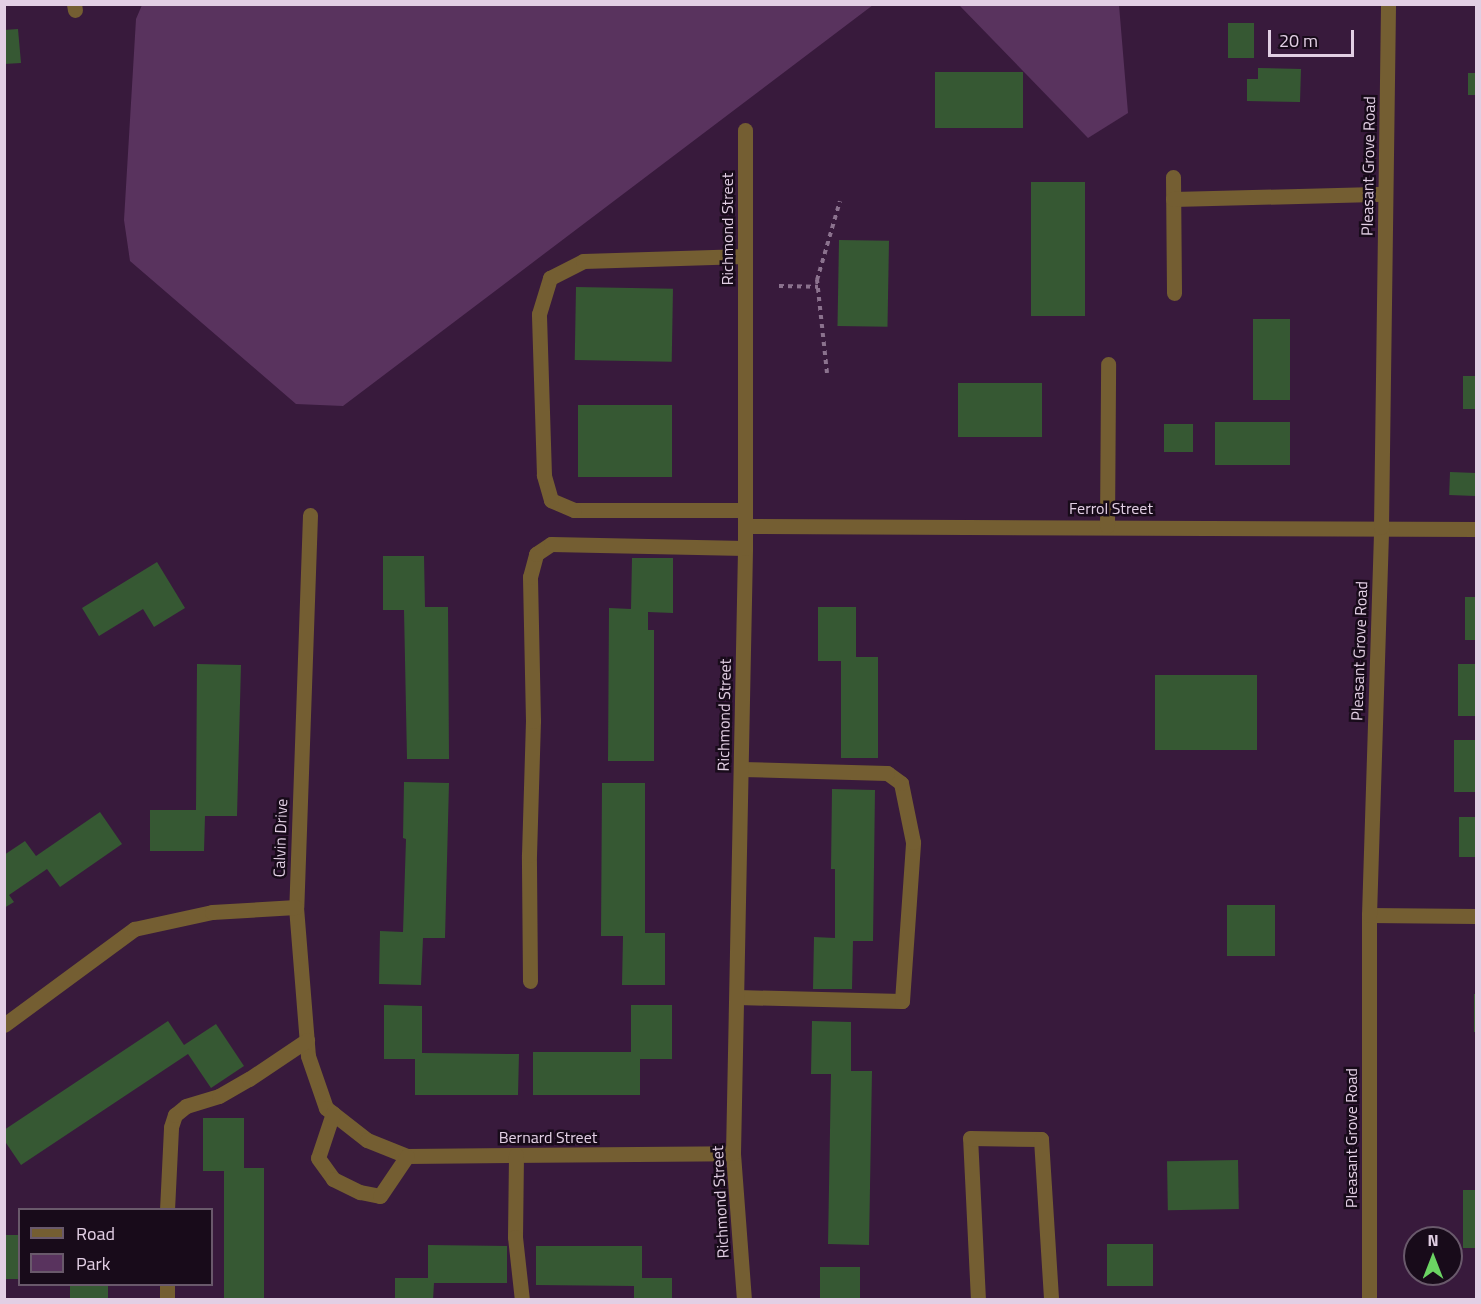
<!DOCTYPE html>
<html>
<head>
<meta charset="utf-8">
<style>
	body { margin:0 }
	#map { position:relative; width:1481px; height:1304px; overflow:hidden; background:#381a3c; font-family:"Titillium Web",sans-serif }
	div>[style] { position:absolute }
	.green>* { inset:0; background:#59335e }
	.building>* { inset:0; background:#365833; transform-origin:0 0 }
	.path>* { height:4px; margin-top:-2px; transform-origin:0; background:repeating-linear-gradient(90deg,#8b728e 0 4.5px,transparent 0 9px) }
	.minor>* { height:15px; margin:-7.5px; padding:0 7.5px; transform-origin:7.5px; border-radius:7.5px; background:#745e32 }
	span { translate:-50% -50%; white-space:nowrap; text-align:center; line-height:1.15; -webkit-text-stroke:5px #180b1a; paint-order:stroke }
	.street-label { font-size:16px; color:#e2cfe4 }
	.frame { position:absolute; inset:0; border:6px solid #e2cfe4; pointer-events:none }
	.legend { position:absolute; left:18px; top:1208px; width:195px; height:78px; box-sizing:border-box; background:#180b1a; border:2px solid #69596b; margin:0; padding:8px 10px; list-style:none; font-size:18px; color:#e2cfe4 }
	.legend li { display:flex; align-items:center; gap:12px; height:30px }
	.legend b { width:30px; border:2px solid #69596b }
	.north { position:absolute; left:1403px; top:1226px; width:60px; height:60px; box-sizing:border-box; background:#180b1a; border:2px solid #69596b; border-radius:50%; rotate:0deg; font-size:16px; font-weight:700; line-height:24px; text-align:center; color:#e2cfe4 }
	.north::after { content:''; display:block; margin:auto; width:21px; height:27px; background:#6bd363; clip-path:polygon(50% 0,100% 100%,50% 72%,0 100%) }
	.scale { position:absolute; left:1268px; top:30px; width:86px; height:27px; box-sizing:border-box; border:3px solid #e2cfe4; border-top:0; padding-left:8px; font-size:18px; line-height:21px; white-space:nowrap; color:#e2cfe4; -webkit-text-stroke:4px #180b1a; paint-order:stroke }
</style>
</head>
<body>
<div id="map">
	<div class="green">
		<i style="clip-path:polygon(142px 5px,142px 4px,873px 5px,343px 406px,296px 404px,130px 261px,124px 220px,136px 19px)"></i>
		<i style="clip-path:polygon(959px 5px,1119px 5px,1128px 113px,1088px 138px)"></i>
	</div>
	<div class="building">
		<i style="left:1228px;top:23px;width:26px;height:35px"></i>
		<i style="clip-path:polygon(18px 29px,21px 63px,4px 64px,4px 30px)"></i>
		<i style="clip-path:polygon(1258px 68px,1301px 69px,1300px 102px,1247px 101px,1247px 79px,1258px 79px)"></i>
		<i style="left:935px;top:72px;width:88px;height:56px"></i>
		<i style="left:1468px;top:73px;width:8px;height:22px"></i>
		<i style="left:1085px;top:182px;width:134px;height:54px;rotate:90deg"></i>
		<i style="left:839px;top:240px;width:50px;height:86px;rotate:1deg"></i>
		<i style="left:576px;top:287px;width:97px;height:73px;rotate:1deg"></i>
		<i style="left:1253px;top:319px;width:37px;height:81px"></i>
		<i style="left:1463px;top:376px;width:13px;height:33px"></i>
		<i style="left:958px;top:383px;width:84px;height:54px"></i>
		<i style="left:672px;top:405px;width:72px;height:94px;rotate:90deg"></i>
		<i style="left:1215px;top:422px;width:75px;height:43px"></i>
		<i style="left:1164px;top:424px;width:29px;height:28px"></i>
		<i style="left:1450px;top:472px;width:26px;height:23px;rotate:2deg"></i>
		<i style="clip-path:polygon(383px 556px,424px 556px,425px 607px,448px 607px,449px 759px,407px 759px,404px 610px,383px 610px)"></i>
		<i style="clip-path:polygon(632px 558px,673px 558px,673px 613px,648px 612px,648px 630px,654px 630px,654px 761px,608px 761px,609px 608px,631px 609px)"></i>
		<i style="clip-path:polygon(157px 562px,185px 608px,154px 627px,143px 609px,99px 636px,82px 608px)"></i>
		<i style="left:1465px;top:597px;width:11px;height:43px"></i>
		<i style="clip-path:polygon(818px 607px,856px 607px,856px 657px,878px 657px,878px 758px,841px 758px,841px 661px,818px 661px)"></i>
		<i style="clip-path:polygon(197px 664px,241px 665px,237px 816px,205px 816px,204px 851px,150px 851px,150px 810px,196px 810px)"></i>
		<i style="left:1458px;top:664px;width:18px;height:52px"></i>
		<i style="left:1155px;top:675px;width:102px;height:75px"></i>
		<i style="left:1454px;top:740px;width:22px;height:52px"></i>
		<i style="clip-path:polygon(404px 782px,449px 783px,445px 938px,423px 938px,421px 985px,379px 984px,380px 931px,403px 932px,406px 839px,403px 838px)"></i>
		<i style="clip-path:polygon(602px 783px,645px 783px,645px 933px,665px 933px,665px 985px,622px 985px,623px 936px,601px 936px)"></i>
		<i style="clip-path:polygon(832px 789px,875px 790px,873px 941px,853px 941px,852px 989px,813px 989px,814px 937px,835px 938px,835px 869px,831px 869px)"></i>
		<i style="clip-path:polygon(100px 812px,122px 844px,60px 887px,47px 869px,9px 895px,14px 902px,4px 908px,4px 855px,25px 841px,36px 856px)"></i>
		<i style="left:1459px;top:817px;width:17px;height:40px"></i>
		<i style="left:1227px;top:905px;width:48px;height:51px"></i>
		<i style="left:1474px;top:994px;width:2px;height:38px"></i>
		<i style="clip-path:polygon(384px 1005px,422px 1006px,422px 1053px,519px 1054px,518px 1095px,415px 1095px,415px 1059px,384px 1059px)"></i>
		<i style="clip-path:polygon(631px 1005px,672px 1005px,672px 1059px,640px 1059px,640px 1095px,533px 1095px,533px 1052px,631px 1052px)"></i>
		<i style="clip-path:polygon(168px 1021px,184px 1045px,216px 1024px,244px 1066px,211px 1088px,188px 1054px,21px 1165px,4px 1140px,4px 1130px)"></i>
		<i style="clip-path:polygon(812px 1021px,851px 1022px,851px 1071px,872px 1071px,869px 1245px,828px 1244px,831px 1074px,811px 1074px)"></i>
		<i style="clip-path:polygon(203px 1118px,244px 1118px,244px 1168px,264px 1168px,264px 1300px,224px 1300px,224px 1171px,203px 1171px)"></i>
		<i style="left:1238px;top:1160px;width:49px;height:71px;rotate:89deg"></i>
		<i style="left:1463px;top:1190px;width:13px;height:58px"></i>
		<i style="left:4px;top:1235px;width:16px;height:44px"></i>
		<i style="left:1107px;top:1244px;width:46px;height:42px"></i>
		<i style="clip-path:polygon(428px 1245px,507px 1246px,507px 1283px,434px 1283px,433px 1300px,395px 1300px,395px 1278px,428px 1278px)"></i>
		<i style="clip-path:polygon(536px 1246px,642px 1246px,642px 1278px,672px 1278px,672px 1300px,634px 1300px,634px 1286px,536px 1285px)"></i>
		<i style="left:820px;top:1267px;width:40px;height:33px"></i>
		<i style="left:70px;top:1284px;width:38px;height:16px"></i>
	</div>
	<div class="path">
		<i style="left:779px;top:286px;width:39px;rotate:1deg"></i>
		<i style="left:827px;top:373px;width:94px;rotate:-96.1deg"></i>
		<i style="left:817px;top:280px;width:82px;rotate:-73.8deg"></i>
	</div>
	<div class="minor">
		<i style="left:74px;top:4px;width:6px;rotate:81deg"></i>
		<i style="left:1173px;top:177px;width:116px;rotate:89.5deg"></i>
		<i style="left:1173px;top:199px;width:212px;rotate:-1.4deg"></i>
		<i style="left:745px;top:510px;width:171px;rotate:180deg"></i>
		<i style="left:574px;top:510px;width:25px;rotate:-157deg"></i>
		<i style="left:551px;top:500px;width:26px;rotate:-106deg"></i>
		<i style="left:544px;top:475px;width:161px;rotate:-91.8deg"></i>
		<i style="left:539px;top:314px;width:38px;rotate:-73deg"></i>
		<i style="left:550px;top:278px;width:37px;rotate:-27deg"></i>
		<i style="left:583px;top:261px;width:162px;rotate:-1.8deg"></i>
		<i style="left:310px;top:515px;width:392px;rotate:92deg"></i>
		<i style="left:296px;top:907px;width:149px;rotate:85.4deg"></i>
		<i style="left:308px;top:1056px;width:55px;rotate:70.9deg"></i>
		<i style="left:326px;top:1108px;width:52px;rotate:38deg"></i>
		<i style="left:367px;top:1140px;width:43px;rotate:21.8deg"></i>
		<i style="left:407px;top:1156px;width:326px;rotate:-0.5deg"></i>
		<i style="left:745px;top:526px;width:731px;rotate:0.24deg"></i>
		<i style="left:1107px;top:526px;width:162px;rotate:-89.6deg"></i>
		<i style="left:1369px;top:915px;width:107px;rotate:0.5deg"></i>
		<i style="left:530px;top:981px;width:126px;rotate:-90.5deg"></i>
		<i style="left:529px;top:855px;width:134px;rotate:-88.3deg"></i>
		<i style="left:533px;top:721px;width:144px;rotate:-91.2deg"></i>
		<i style="left:530px;top:577px;width:24px;rotate:-75deg"></i>
		<i style="left:536px;top:554px;width:18px;rotate:-34deg"></i>
		<i style="left:551px;top:544px;width:194px;rotate:1.2deg"></i>
		<i style="left:737px;top:997px;width:165px;rotate:1.4deg"></i>
		<i style="left:902px;top:1001px;width:159px;rotate:-86deg"></i>
		<i style="left:913px;top:842px;width:60px;rotate:-101.5deg"></i>
		<i style="left:901px;top:783px;width:17px;rotate:-144deg"></i>
		<i style="left:887px;top:773px;width:146px;rotate:-178.4deg"></i>
		<i style="left:4px;top:1025px;width:162px;rotate:-36.4deg"></i>
		<i style="left:134px;top:929px;width:80px;rotate:-12.3deg"></i>
		<i style="left:212px;top:912px;width:84px;rotate:-3.4deg"></i>
		<i style="left:333px;top:1113px;width:47px;rotate:108.4deg"></i>
		<i style="left:318px;top:1158px;width:26px;rotate:54deg"></i>
		<i style="left:333px;top:1179px;width:30px;rotate:26deg"></i>
		<i style="left:360px;top:1192px;width:20px;rotate:11deg"></i>
		<i style="left:380px;top:1196px;width:48px;rotate:-56deg"></i>
		<i style="left:516px;top:1155px;width:82px;rotate:90.7deg"></i>
		<i style="left:515px;top:1237px;width:63px;rotate:83.7deg"></i>
		<i style="left:167px;top:1210px;width:83px;rotate:-87.2deg"></i>
		<i style="left:171px;top:1127px;width:13px;rotate:-72deg"></i>
		<i style="left:175px;top:1115px;width:14px;rotate:-39deg"></i>
		<i style="left:186px;top:1106px;width:34px;rotate:-17deg"></i>
		<i style="left:219px;top:1096px;width:34px;rotate:-30deg"></i>
		<i style="left:249px;top:1079px;width:70px;rotate:-33.9deg"></i>
		<i style="left:167px;top:1300px;width:16px;rotate:-90deg"></i>
		<i style="left:744px;top:1300px;width:147px;rotate:-94.3deg"></i>
		<i style="left:733px;top:1153px;width:605px;rotate:-88.86deg"></i>
		<i style="left:745px;top:548px;width:418px;rotate:-90deg"></i>
		<i style="left:978px;top:1300px;width:162px;rotate:-92.8deg"></i>
		<i style="left:970px;top:1138px;width:71px;rotate:0.8deg"></i>
		<i style="left:1041px;top:1139px;width:161px;rotate:86.4deg"></i>
		<i style="left:1369px;top:1300px;width:385px;rotate:-90deg"></i>
		<i style="left:1369px;top:915px;width:388px;rotate:-88.2deg"></i>
		<i style="left:1381px;top:527px;width:523px;rotate:-89.23deg"></i>
	</div>
	<div class="street-label">
		<span style="left:1368px;top:166px;rotate:-89deg">Pleasant Grove Road</span>
		<span style="left:727px;top:229px;rotate:-90deg">Richmond Street</span>
		<span style="left:1111px;top:508px">Ferrol Street</span>
		<span style="left:1359px;top:651px;rotate:-88deg">Pleasant Grove Road</span>
		<span style="left:724px;top:715px;rotate:-89deg">Richmond Street</span>
		<span style="left:280px;top:838px;rotate:-88deg">Calvin Drive</span>
		<span style="left:548px;top:1137px">Bernard Street</span>
		<span style="left:1351px;top:1138px;rotate:-90deg">Pleasant Grove Road</span>
		<span style="left:720px;top:1202px;rotate:-93deg">Richmond Street</span>
	</div>
	<div class="frame"></div>
	<ul class="legend">
	<li><b style="height:8px;background:#745e32"></b>Road</li>
	<li><b style="height:16px;background:#59335e"></b>Park</li>
	</ul>
	<div class="north">N</div>
	<div class="scale">20 m</div>
</div>
</body>
</html>
